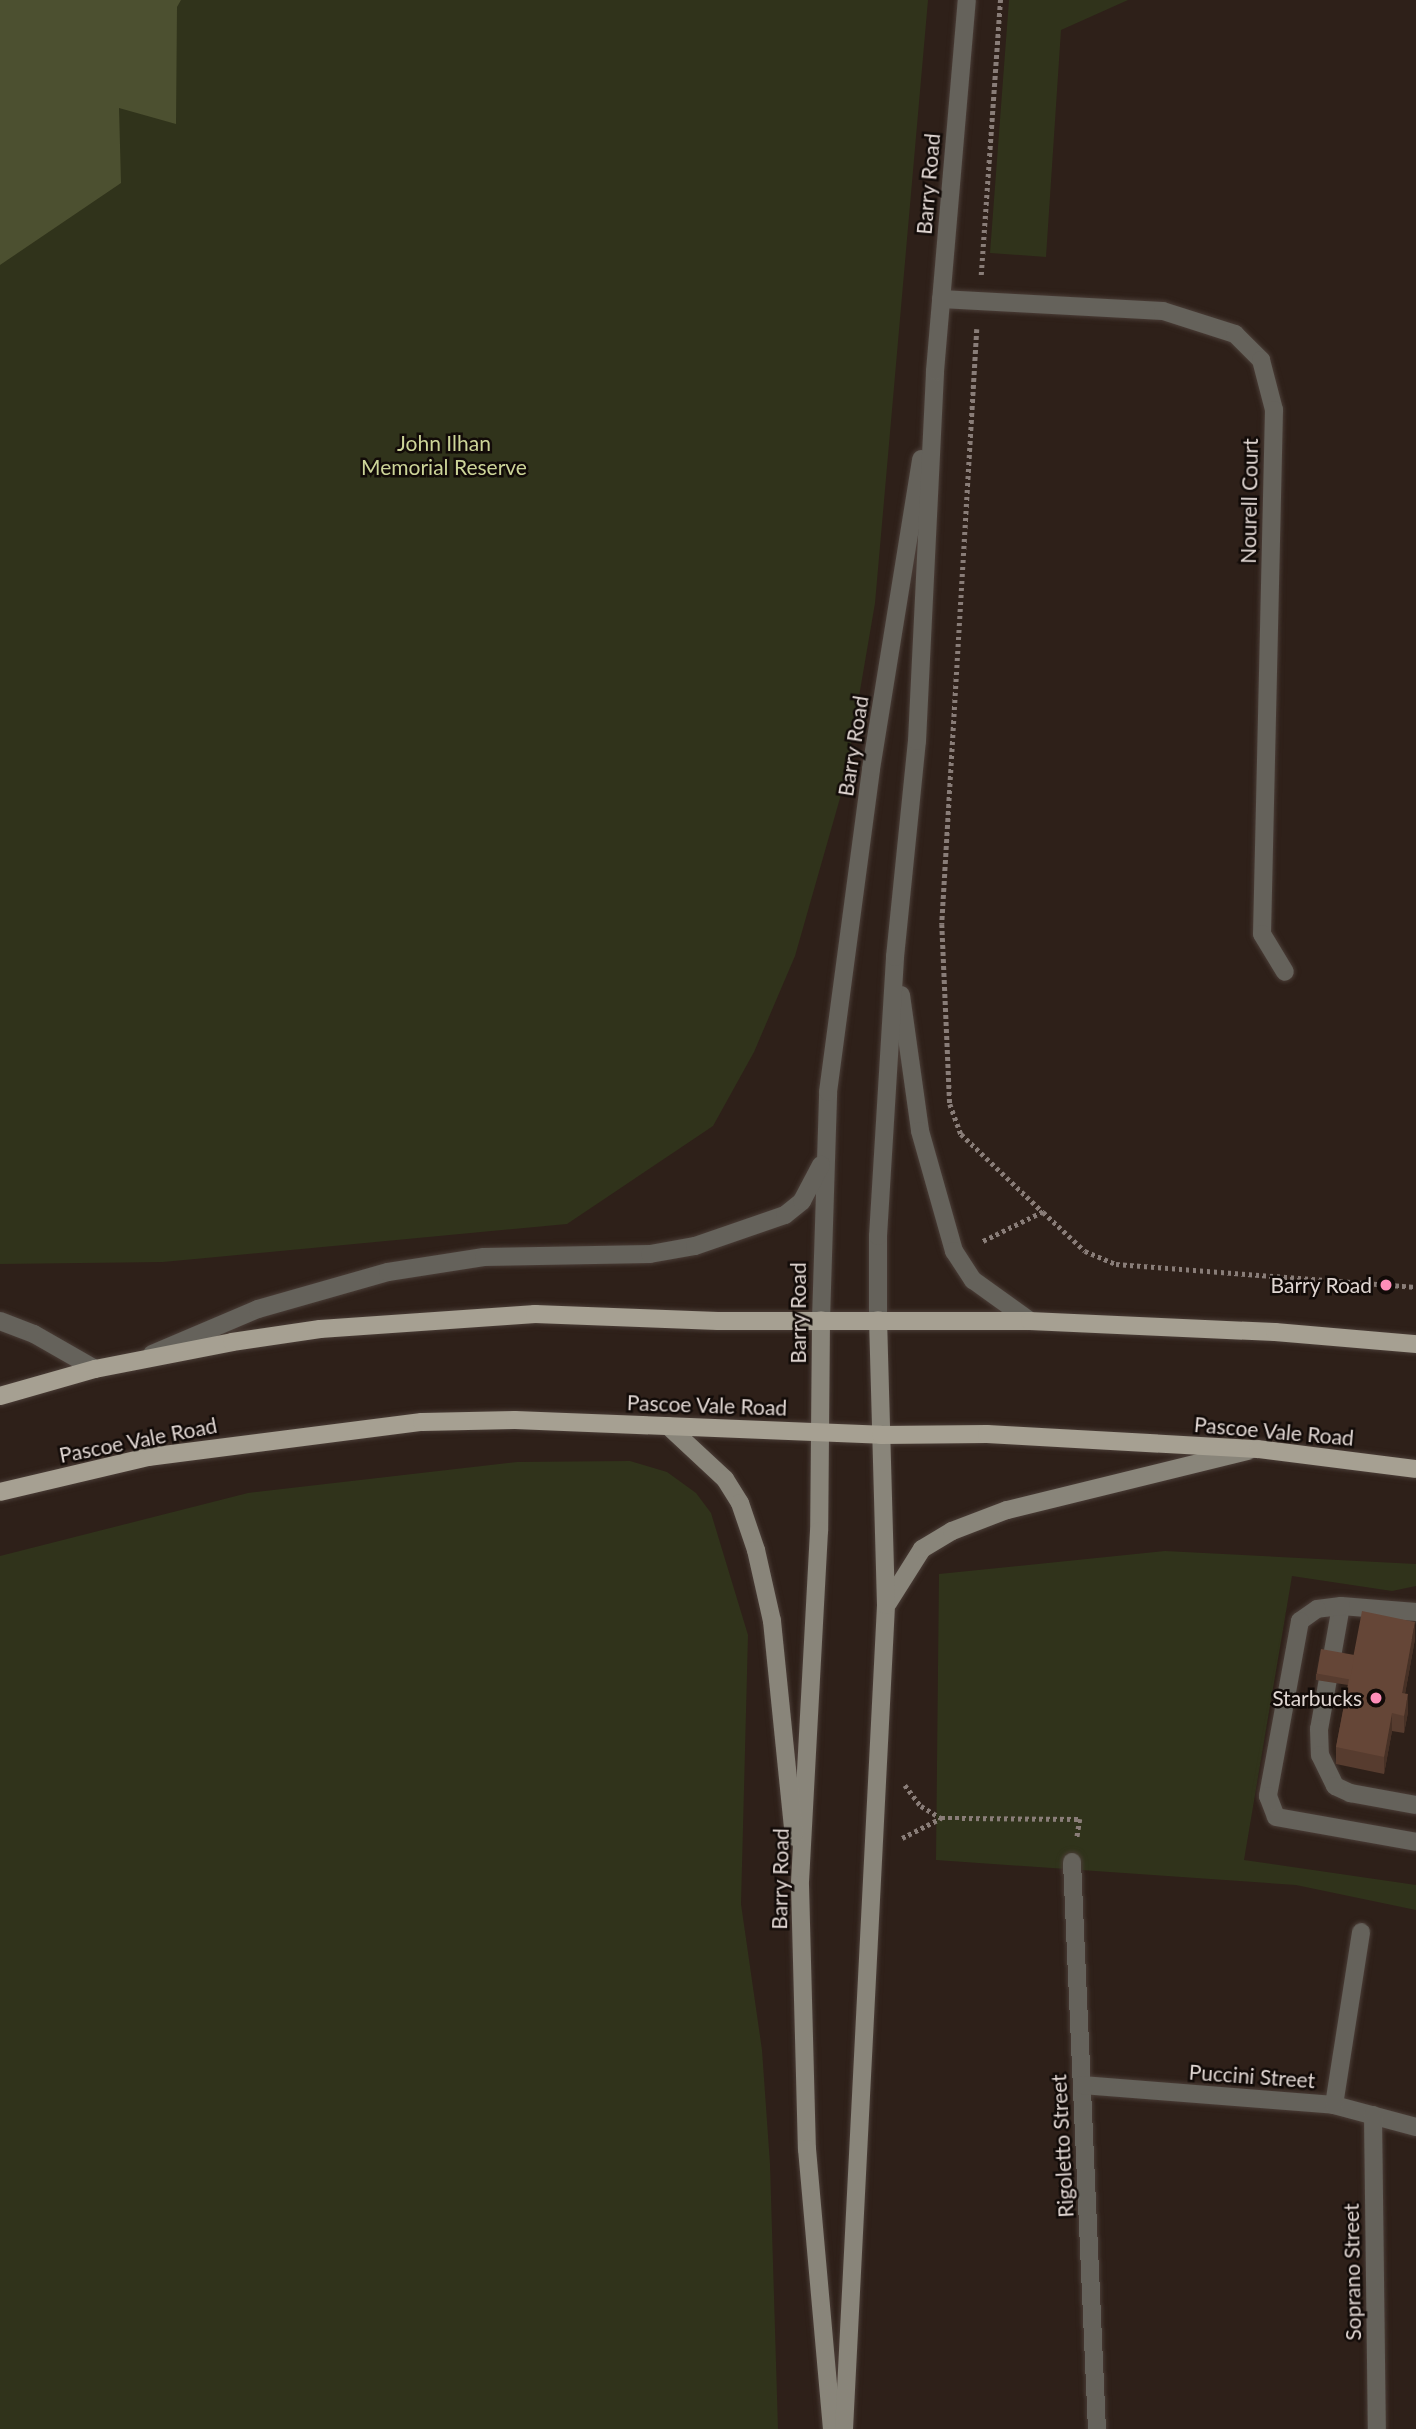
<!DOCTYPE html>
<html>
<head>
<meta charset="utf-8">
<style>
	body { margin:0 }
	#map { position:relative; width:1416px; height:2429px; overflow:hidden; background:#2e2019; font-family:Lato,sans-serif }
	div>[style] { position:absolute }
	.green>* { inset:0; background:#30331b }
	.forest>* { inset:0; background:#4c5030 }
	.path>* { height:4.5px; margin-top:-2.25px; transform-origin:0; background:repeating-linear-gradient(90deg,#897d78 0 3.5px,transparent 0 7px) }
	.roads { filter:drop-shadow(0 0 2px #4a3d37) drop-shadow(0 0 2px #4a3d37) }
	.service>* { height:18px; margin:-9px; padding:0 9px; transform-origin:9px; border-radius:9px; background:#65625b }
	.minor>* { height:18px; margin:-9px; padding:0 9px; transform-origin:9px; border-radius:9px; background:#65625b }
	.tertiary>* { height:18px; margin:-9px; padding:0 9px; transform-origin:9px; border-radius:9px; background:#65625b }
	.secondary>* { height:18px; margin:-9px; padding:0 9px; transform-origin:9px; border-radius:9px; background:#89857a }
	.primary>* { height:18px; margin:-9px; padding:0 9px; transform-origin:9px; border-radius:9px; background:#a6a092 }
	.wall>* { inset:0; background:#573c2f }
	.shaded-wall>* { inset:0; background:#473126 }
	.building>* { inset:0; background:#654637; transform-origin:0 0 }
	.dots>* { width:19px; height:19px; translate:-50% -50%; box-sizing:border-box; border:4px solid #120b08; border-radius:50% }
	span { translate:-50% -50%; white-space:nowrap; text-align:center; line-height:1.15; -webkit-text-stroke:5px #120b08; paint-order:stroke }
	.street-label { font-size:21px; color:#e0d6d2 }
	.park-label { font-size:21px; color:#ccd498 }
	.poi-label { font-size:21px; color:#e0d6d2 }
	.right { translate:-100% -50%; text-align:right }
</style>
</head>
<body>
<div id="map">
	<div class="green">
		<i style="clip-path:polygon(0 0,928px 0,875px 603px,844px 784px,795px 956px,754px 1052px,713px 1126px,567px 1224px,163px 1262px,0 1264px)"></i>
		<i style="clip-path:polygon(1009px 0,1128px 0,1061px 30px,1046px 257px,990px 253px)"></i>
		<i style="clip-path:polygon(630px 1461px,667px 1472px,696px 1493px,711px 1513px,748px 1635px,741px 1904px,762px 2050px,770px 2164px,778px 2429px,0 2429px,0 1556px,248px 1493px,517px 1462px)"></i>
		<i style="clip-path:polygon(1165px 1551px,1416px 1564px,1416px 1586px,1392px 1591px,1292px 1576px,1244px 1860px,1416px 1885px,1416px 1910px,1296px 1885px,936px 1860px,939px 1574px)"></i>
	</div>
	<div class="forest">
		<i style="clip-path:polygon(0 0,181px 0,177px 7px,176px 124px,119px 108px,121px 183px,0 265px)"></i>
	</div>
	<div class="path">
		<i style="left:981px;top:275px;width:276px;rotate:-86deg"></i>
		<i style="left:977px;top:329px;width:596px;rotate:93.37deg"></i>
		<i style="left:942px;top:924px;width:180px;rotate:87.5deg"></i>
		<i style="left:950px;top:1104px;width:32px;rotate:70deg"></i>
		<i style="left:961px;top:1134px;width:113px;rotate:43.6deg"></i>
		<i style="left:1043px;top:1212px;width:68px;rotate:153.8deg"></i>
		<i style="left:1043px;top:1212px;width:57px;rotate:42.9deg"></i>
		<i style="left:1085px;top:1251px;width:34px;rotate:23deg"></i>
		<i style="left:1116px;top:1264px;width:301px;rotate:4.4deg"></i>
		<i style="left:905px;top:1785px;width:26px;rotate:53deg"></i>
		<i style="left:921px;top:1806px;width:23px;rotate:31deg"></i>
		<i style="left:902px;top:1838px;width:44px;rotate:-27.1deg"></i>
		<i style="left:941px;top:1818px;width:21px"></i>
		<i style="left:962px;top:1818px;width:118px;rotate:0.5deg"></i>
		<i style="left:1080px;top:1819px;width:18px;rotate:99deg"></i>
	</div>
	<div class="roads">
		<div class="service">
			<i style="left:1341px;top:1606px;width:125px;rotate:100.1deg"></i>
			<i style="left:1319px;top:1729px;width:26px;rotate:88deg"></i>
			<i style="left:1320px;top:1755px;width:34px;rotate:64deg"></i>
			<i style="left:1335px;top:1786px;width:17px;rotate:25deg"></i>
			<i style="left:1350px;top:1793px;width:67px;rotate:10.3deg"></i>
			<i style="left:1416px;top:1612px;width:75px;rotate:-175.4deg"></i>
			<i style="left:1341px;top:1606px;width:24px;rotate:173deg"></i>
			<i style="left:1317px;top:1609px;width:21px;rotate:145deg"></i>
			<i style="left:1300px;top:1621px;width:178px;rotate:100.4deg"></i>
			<i style="left:1268px;top:1796px;width:22px;rotate:69deg"></i>
			<i style="left:1276px;top:1817px;width:142px;rotate:10.1deg"></i>
		</div>
		<div class="minor">
			<i style="left:941px;top:299px;width:222px;rotate:3.1deg"></i>
			<i style="left:1163px;top:311px;width:76px;rotate:17.7deg"></i>
			<i style="left:1235px;top:334px;width:37px;rotate:45deg"></i>
			<i style="left:1261px;top:360px;width:52px;rotate:75.4deg"></i>
			<i style="left:1274px;top:410px;width:524px;rotate:91.31deg"></i>
			<i style="left:1262px;top:934px;width:44px;rotate:58.8deg"></i>
			<i style="left:0;top:1321px;width:36px;rotate:21deg"></i>
			<i style="left:34px;top:1334px;width:70px;rotate:29.8deg"></i>
			<i style="left:1072px;top:1862px;width:568px;rotate:87.48deg"></i>
			<i style="left:1082px;top:2085px;width:253px;rotate:4.5deg"></i>
			<i style="left:1334px;top:2105px;width:85px;rotate:15deg"></i>
			<i style="left:1334px;top:2105px;width:175px;rotate:-81.1deg"></i>
			<i style="left:1373px;top:2115px;width:314px;rotate:89.3deg"></i>
		</div>
		<div class="tertiary">
			<i style="left:901px;top:995px;width:137px;rotate:82deg"></i>
			<i style="left:920px;top:1131px;width:125px;rotate:74.2deg"></i>
			<i style="left:954px;top:1251px;width:35px;rotate:57deg"></i>
			<i style="left:973px;top:1280px;width:70px;rotate:35.7deg"></i>
			<i style="left:821px;top:1320px;width:228px;rotate:-88.2deg"></i>
			<i style="left:828px;top:1092px;width:326px;rotate:-82.4deg"></i>
			<i style="left:871px;top:769px;width:314px;rotate:-80.8deg"></i>
			<i style="left:878px;top:1320px;width:84px;rotate:-90deg"></i>
			<i style="left:878px;top:1236px;width:280px;rotate:-86.5deg"></i>
			<i style="left:895px;top:957px;width:217px;rotate:-84.2deg"></i>
			<i style="left:917px;top:741px;width:370px;rotate:-87.2deg"></i>
			<i style="left:935px;top:371px;width:372px;rotate:-85.1deg"></i>
			<i style="left:152px;top:1354px;width:115px;rotate:-23deg"></i>
			<i style="left:258px;top:1309px;width:135px;rotate:-15.9deg"></i>
			<i style="left:388px;top:1272px;width:97px;rotate:-8.9deg"></i>
			<i style="left:484px;top:1257px;width:166px;rotate:-1deg"></i>
			<i style="left:650px;top:1254px;width:46px;rotate:-10.1deg"></i>
			<i style="left:695px;top:1246px;width:95px;rotate:-19deg"></i>
			<i style="left:785px;top:1215px;width:22px;rotate:-39deg"></i>
			<i style="left:802px;top:1201px;width:41px;rotate:-62.2deg"></i>
		</div>
		<div class="secondary">
			<i style="left:821px;top:1320px;width:211px;rotate:90.5deg"></i>
			<i style="left:819px;top:1531px;width:355px;rotate:93.1deg"></i>
			<i style="left:800px;top:1885px;width:264px;rotate:88.5deg"></i>
			<i style="left:807px;top:2149px;width:281px;rotate:84.9deg"></i>
			<i style="left:668px;top:1426px;width:78px;rotate:42.9deg"></i>
			<i style="left:725px;top:1479px;width:28px;rotate:58deg"></i>
			<i style="left:740px;top:1503px;width:50px;rotate:71.2deg"></i>
			<i style="left:756px;top:1550px;width:73px;rotate:77.3deg"></i>
			<i style="left:772px;top:1621px;width:217px;rotate:84.2deg"></i>
			<i style="left:888px;top:1603px;width:64px;rotate:-57.8deg"></i>
			<i style="left:922px;top:1549px;width:35px;rotate:-31deg"></i>
			<i style="left:952px;top:1531px;width:59px;rotate:-20.9deg"></i>
			<i style="left:1007px;top:1510px;width:248px;rotate:-13.8deg"></i>
			<i style="left:844px;top:2429px;width:825px;rotate:-87.08deg"></i>
			<i style="left:886px;top:1605px;width:285px;rotate:-91.6deg"></i>
		</div>
		<div class="primary">
			<i style="left:0;top:1396px;width:99px;rotate:-15.9deg"></i>
			<i style="left:95px;top:1369px;width:140px;rotate:-11.1deg"></i>
			<i style="left:232px;top:1342px;width:89px;rotate:-8.4deg"></i>
			<i style="left:320px;top:1329px;width:216px;rotate:-4deg"></i>
			<i style="left:535px;top:1314px;width:183px;rotate:2.2deg"></i>
			<i style="left:718px;top:1321px;width:312px"></i>
			<i style="left:1030px;top:1321px;width:245px;rotate:2.6deg"></i>
			<i style="left:1275px;top:1332px;width:142px;rotate:4.9deg"></i>
			<i style="left:0;top:1492px;width:152px;rotate:-13.3deg"></i>
			<i style="left:148px;top:1457px;width:276px;rotate:-7.3deg"></i>
			<i style="left:422px;top:1422px;width:93px;rotate:-1.2deg"></i>
			<i style="left:515px;top:1420px;width:366px;rotate:2.3deg"></i>
			<i style="left:881px;top:1435px;width:106px;rotate:-0.5deg"></i>
			<i style="left:987px;top:1434px;width:271px;rotate:3.2deg"></i>
			<i style="left:1258px;top:1449px;width:159px;rotate:7.2deg"></i>
		</div>
	</div>
	<div class="wall">
		<i style="clip-path:polygon(1415px 1639px,1405px 1694px,1408px 1712px,1404px 1733px,1392px 1731px,1384px 1774px,1336px 1764px,1336px 1747px,1348px 1685px,1316px 1680px,1316px 1674px,1354px 1655px)"></i>
	</div>
	<div class="shaded-wall">
		<i style="clip-path:polygon(1415px 1622px,1415px 1639px,1402px 1710px,1402px 1693px)"></i>
		<i style="clip-path:polygon(1408px 1694px,1408px 1712px,1404px 1733px,1404px 1716px)"></i>
		<i style="clip-path:polygon(1392px 1713px,1392px 1731px,1384px 1774px,1384px 1757px)"></i>
	</div>
	<div class="building">
		<i style="clip-path:polygon(1362px 1611px,1415px 1622px,1402px 1693px,1408px 1694px,1404px 1716px,1392px 1713px,1384px 1757px,1336px 1747px)"></i>
		<i style="left:1321px;top:1649px;width:34px;height:25px;rotate:10deg"></i>
	</div>
	<div class="dots">
		<i style="left:1386px;top:1285px;background:#ff8eb9"></i>
		<i style="left:1376px;top:1698px;background:#ff8eb9"></i>
	</div>
	<div class="street-label">
		<span style="left:928px;top:184px;rotate:-85deg">Barry Road</span>
		<span style="left:1249px;top:501px;rotate:-89deg">Nourell Court</span>
		<span style="left:853px;top:746px;rotate:-81deg">Barry Road</span>
		<span style="left:798px;top:1313px;rotate:-90deg">Barry Road</span>
		<span style="left:707px;top:1405px;rotate:2deg">Pascoe Vale Road</span>
		<span style="left:1274px;top:1431px;rotate:5deg">Pascoe Vale Road</span>
		<span style="left:138px;top:1440px;rotate:-11deg">Pascoe Vale Road</span>
		<span style="left:780px;top:1879px;rotate:-89deg">Barry Road</span>
		<span style="left:1252px;top:2076px;rotate:4deg">Puccini Street</span>
		<span style="left:1062px;top:2146px;rotate:-93deg">Rigoletto Street</span>
		<span style="left:1352px;top:2272px;rotate:-91deg">Soprano Street</span>
	</div>
	<div class="park-label">
		<span style="left:444px;top:455px">John Ilhan<br>Memorial Reserve</span>
	</div>
	<div class="poi-label">
		<span class="right" style="left:1372px;top:1285px">Barry Road</span>
		<span class="right" style="left:1362px;top:1698px">Starbucks</span>
	</div>
</div>
</body>
</html>
